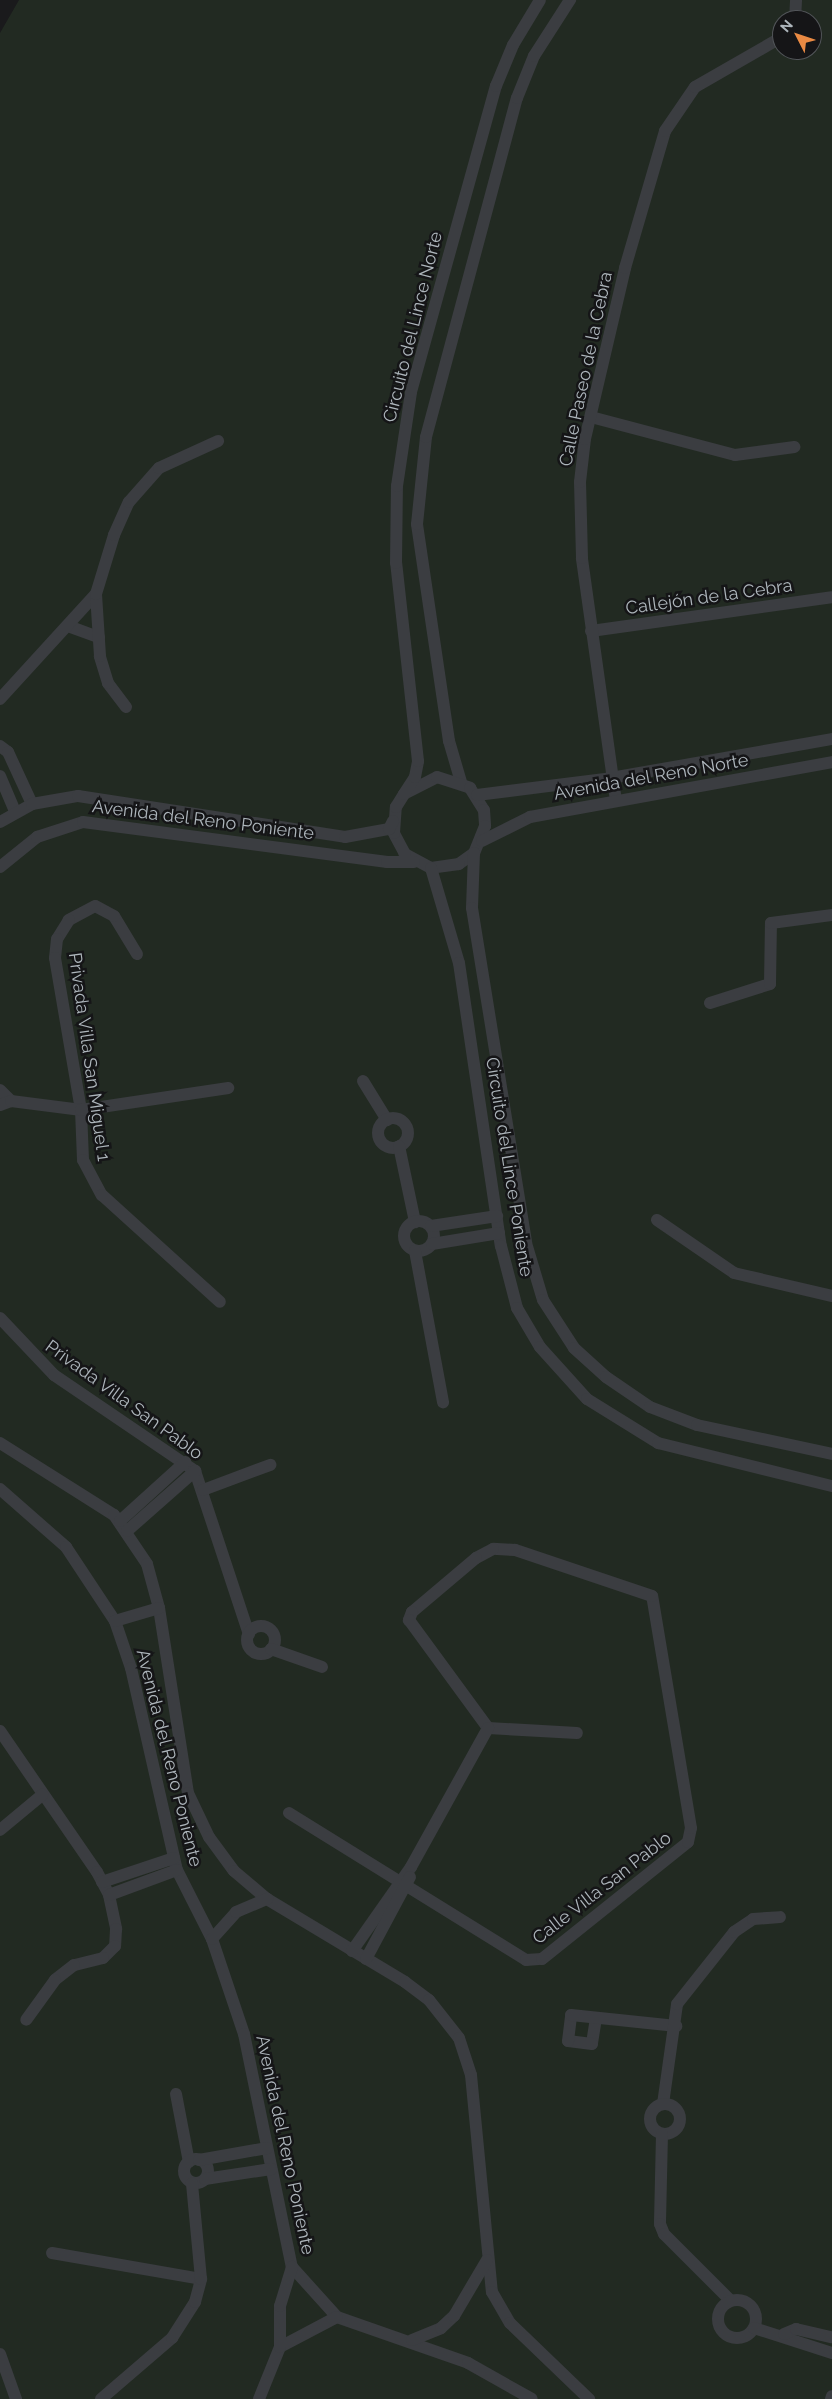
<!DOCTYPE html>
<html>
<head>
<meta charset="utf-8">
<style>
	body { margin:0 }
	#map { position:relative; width:832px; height:2399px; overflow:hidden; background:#1a1a1c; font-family:Raleway,sans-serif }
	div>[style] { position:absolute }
	.green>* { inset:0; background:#222a22 }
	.minor>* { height:12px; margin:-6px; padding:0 6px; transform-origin:6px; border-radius:6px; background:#3b3d41 }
	.minor>.ring { margin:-6px; padding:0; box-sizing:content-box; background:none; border:12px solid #3b3d41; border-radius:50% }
	span { translate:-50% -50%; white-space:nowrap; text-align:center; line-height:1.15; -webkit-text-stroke:5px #151517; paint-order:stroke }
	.street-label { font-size:18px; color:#adb5bb }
	.north { position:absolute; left:772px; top:10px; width:50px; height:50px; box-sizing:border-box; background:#151517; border:1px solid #525559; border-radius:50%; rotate:311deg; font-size:14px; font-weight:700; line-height:20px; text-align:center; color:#adb5bb }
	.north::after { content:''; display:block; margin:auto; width:18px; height:22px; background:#ea8a43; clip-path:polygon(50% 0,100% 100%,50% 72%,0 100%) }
</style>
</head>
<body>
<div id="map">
	<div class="green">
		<i style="clip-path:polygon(evenodd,19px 0,832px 0,832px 2399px,0 2399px,0 33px,19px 0,782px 20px,812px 20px,812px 50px,782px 50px,782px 20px)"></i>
	</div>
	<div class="minor">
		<i style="left:795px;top:20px;width:20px;rotate:-87deg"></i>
		<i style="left:591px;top:417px;width:149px;rotate:14.8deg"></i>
		<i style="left:735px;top:455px;width:60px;rotate:-7.7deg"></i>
		<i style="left:68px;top:626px;width:33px;rotate:20deg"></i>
		<i style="left:591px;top:631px;width:243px;rotate:-8deg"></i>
		<i style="left:0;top:699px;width:142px;rotate:-47.6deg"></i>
		<i style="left:126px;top:707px;width:30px;rotate:-127deg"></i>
		<i style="left:108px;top:683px;width:28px;rotate:-107deg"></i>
		<i style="left:100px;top:656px;width:62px;rotate:-93.7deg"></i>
		<i style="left:96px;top:594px;width:62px;rotate:-73deg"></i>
		<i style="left:114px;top:535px;width:36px;rotate:-66deg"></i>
		<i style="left:129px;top:502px;width:45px;rotate:-48.6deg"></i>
		<i style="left:159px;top:468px;width:65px;rotate:-24.6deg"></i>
		<i style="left:0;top:746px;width:10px;rotate:37deg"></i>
		<i style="left:8px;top:752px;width:57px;rotate:65.2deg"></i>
		<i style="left:0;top:776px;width:39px;rotate:67deg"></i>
		<i style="left:461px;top:782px;width:43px;rotate:-106.3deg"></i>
		<i style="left:449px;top:741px;width:219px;rotate:-98.4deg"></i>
		<i style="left:417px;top:524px;width:87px;rotate:-84.1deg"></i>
		<i style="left:426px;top:437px;width:351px;rotate:-75deg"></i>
		<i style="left:517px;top:98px;width:45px;rotate:-68deg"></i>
		<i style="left:534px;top:56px;width:67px;rotate:-57.3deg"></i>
		<i style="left:404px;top:794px;width:37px;rotate:-27deg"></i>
		<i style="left:437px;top:777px;width:35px;rotate:18deg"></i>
		<i style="left:470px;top:788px;width:26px;rotate:58deg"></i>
		<i style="left:484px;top:810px;width:16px;rotate:86deg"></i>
		<i style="left:485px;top:826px;width:29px;rotate:112deg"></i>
		<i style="left:474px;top:853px;width:19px;rotate:144deg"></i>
		<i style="left:459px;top:864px;width:28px;rotate:172deg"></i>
		<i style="left:431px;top:868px;width:30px;rotate:-152deg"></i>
		<i style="left:405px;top:854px;width:24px;rotate:-118deg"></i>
		<i style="left:394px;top:833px;width:26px;rotate:-86deg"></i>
		<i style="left:396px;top:807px;width:15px;rotate:-58deg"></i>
		<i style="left:404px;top:794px;width:20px;rotate:-57deg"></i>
		<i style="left:415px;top:777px;width:16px;rotate:-79deg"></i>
		<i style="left:418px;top:761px;width:199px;rotate:-96.3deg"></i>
		<i style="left:396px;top:563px;width:77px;rotate:-89.3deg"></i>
		<i style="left:397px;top:486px;width:95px;rotate:-81.5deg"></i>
		<i style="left:411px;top:392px;width:318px;rotate:-74.5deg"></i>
		<i style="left:496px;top:86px;width:44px;rotate:-67.5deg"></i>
		<i style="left:513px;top:45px;width:52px;rotate:-59deg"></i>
		<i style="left:477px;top:795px;width:135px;rotate:-7.2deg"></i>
		<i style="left:611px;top:778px;width:224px;rotate:-10deg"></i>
		<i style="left:616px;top:801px;width:245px;rotate:-98deg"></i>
		<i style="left:582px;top:558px;width:76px;rotate:-91.5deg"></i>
		<i style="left:580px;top:482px;width:43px;rotate:-83.4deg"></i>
		<i style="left:585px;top:439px;width:176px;rotate:-76.8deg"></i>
		<i style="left:625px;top:268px;width:143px;rotate:-73.7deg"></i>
		<i style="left:665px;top:131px;width:53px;rotate:-55.7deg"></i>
		<i style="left:695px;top:87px;width:100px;rotate:-29.9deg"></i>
		<i style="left:0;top:822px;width:37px;rotate:-29deg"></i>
		<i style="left:32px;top:804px;width:47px;rotate:-9.9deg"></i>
		<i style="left:78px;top:796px;width:270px;rotate:8.7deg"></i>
		<i style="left:345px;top:837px;width:45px;rotate:-10.3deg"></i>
		<i style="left:389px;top:829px;width:9px;rotate:-63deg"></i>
		<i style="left:482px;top:841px;width:54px;rotate:-26.6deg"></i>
		<i style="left:530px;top:817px;width:307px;rotate:-10.3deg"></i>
		<i style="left:474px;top:853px;width:55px;rotate:92.1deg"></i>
		<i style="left:472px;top:908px;width:339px;rotate:80.8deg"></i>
		<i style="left:526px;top:1243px;width:59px;rotate:73.4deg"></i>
		<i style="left:543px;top:1300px;width:57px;rotate:57.1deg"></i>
		<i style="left:574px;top:1348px;width:43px;rotate:42.2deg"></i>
		<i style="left:606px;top:1377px;width:53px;rotate:34.3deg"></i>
		<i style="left:650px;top:1407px;width:50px;rotate:21deg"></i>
		<i style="left:697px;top:1425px;width:138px;rotate:12.1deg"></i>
		<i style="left:0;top:867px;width:48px;rotate:-39deg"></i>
		<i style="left:37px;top:837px;width:48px;rotate:-18.1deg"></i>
		<i style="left:83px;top:822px;width:307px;rotate:7.5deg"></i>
		<i style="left:387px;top:862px;width:27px"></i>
		<i style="left:431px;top:868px;width:99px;rotate:73.6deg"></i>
		<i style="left:459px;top:963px;width:286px;rotate:81.6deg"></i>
		<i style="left:501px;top:1246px;width:64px;rotate:75.5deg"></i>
		<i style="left:517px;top:1308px;width:45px;rotate:59.5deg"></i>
		<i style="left:540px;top:1347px;width:70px;rotate:47.9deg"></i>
		<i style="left:587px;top:1399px;width:84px;rotate:31.8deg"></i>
		<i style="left:658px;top:1443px;width:179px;rotate:13.9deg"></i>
		<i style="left:137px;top:954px;width:44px;rotate:-121.2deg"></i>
		<i style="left:114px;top:916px;width:21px;rotate:-152deg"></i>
		<i style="left:95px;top:906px;width:30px;rotate:152deg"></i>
		<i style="left:69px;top:920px;width:22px;rotate:122deg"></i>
		<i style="left:57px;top:939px;width:19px;rotate:96deg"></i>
		<i style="left:55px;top:958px;width:154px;rotate:80.3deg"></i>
		<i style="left:81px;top:1110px;width:50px;rotate:87.7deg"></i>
		<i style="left:83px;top:1160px;width:40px;rotate:62deg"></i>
		<i style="left:102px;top:1195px;width:159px;rotate:42.2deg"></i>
		<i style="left:710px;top:1003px;width:63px;rotate:-17.6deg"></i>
		<i style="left:770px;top:984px;width:61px;rotate:-89.1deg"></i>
		<i style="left:771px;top:923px;width:62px;rotate:-7.5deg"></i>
		<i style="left:363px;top:1081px;width:46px;rotate:58.4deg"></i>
		<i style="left:0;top:1090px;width:16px;rotate:45deg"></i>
		<i style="left:0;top:1105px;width:12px;rotate:-20deg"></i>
		<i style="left:11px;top:1101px;width:71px;rotate:7.3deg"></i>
		<i style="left:81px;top:1110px;width:149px;rotate:-8.5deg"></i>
		<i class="ring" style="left:378px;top:1118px;width:18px;height:18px"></i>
		<i style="left:399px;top:1146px;width:78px;rotate:78.1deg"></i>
		<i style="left:657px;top:1220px;width:93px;rotate:34.5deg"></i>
		<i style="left:734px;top:1273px;width:101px;rotate:13.2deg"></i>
		<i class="ring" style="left:404px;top:1221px;width:18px;height:18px"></i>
		<i style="left:431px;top:1226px;width:67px;rotate:-8.6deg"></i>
		<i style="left:432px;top:1244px;width:68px;rotate:-9.3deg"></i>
		<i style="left:415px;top:1251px;width:154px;rotate:79.5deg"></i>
		<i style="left:0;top:1318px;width:79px;rotate:46.5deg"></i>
		<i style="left:54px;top:1375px;width:171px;rotate:34.2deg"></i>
		<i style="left:195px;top:1471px;width:172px;rotate:71.7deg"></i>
		<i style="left:0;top:1443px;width:135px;rotate:32.3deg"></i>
		<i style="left:114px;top:1515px;width:59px;rotate:56deg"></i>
		<i style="left:147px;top:1564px;width:46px;rotate:74.7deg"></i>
		<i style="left:159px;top:1608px;width:187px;rotate:81.1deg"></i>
		<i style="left:188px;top:1793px;width:49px;rotate:64.5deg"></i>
		<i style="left:209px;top:1837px;width:42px;rotate:53.7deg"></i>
		<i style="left:234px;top:1871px;width:43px;rotate:40.3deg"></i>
		<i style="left:267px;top:1899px;width:161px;rotate:31deg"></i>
		<i style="left:405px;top:1982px;width:30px;rotate:37deg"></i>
		<i style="left:429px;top:2000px;width:48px;rotate:51.7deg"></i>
		<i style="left:459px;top:2038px;width:39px;rotate:72deg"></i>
		<i style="left:471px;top:2075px;width:218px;rotate:84.5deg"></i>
		<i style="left:492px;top:2292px;width:36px;rotate:60deg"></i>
		<i style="left:510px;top:2323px;width:110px;rotate:43.9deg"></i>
		<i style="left:0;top:1489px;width:88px;rotate:41.3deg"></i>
		<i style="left:66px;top:1547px;width:89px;rotate:56.5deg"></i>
		<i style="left:115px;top:1621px;width:50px;rotate:71.2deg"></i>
		<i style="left:131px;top:1668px;width:207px;rotate:77.2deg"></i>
		<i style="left:177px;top:1870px;width:77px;rotate:63.1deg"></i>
		<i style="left:212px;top:1939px;width:100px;rotate:71.4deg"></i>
		<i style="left:244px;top:2034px;width:238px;rotate:78.4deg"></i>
		<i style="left:292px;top:2267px;width:67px;rotate:48deg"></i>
		<i style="left:337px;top:2317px;width:139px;rotate:19.3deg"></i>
		<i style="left:468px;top:2363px;width:73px;rotate:29.4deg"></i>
		<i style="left:203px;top:1490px;width:72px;rotate:-20.5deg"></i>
		<i style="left:120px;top:1521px;width:88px;rotate:-42.2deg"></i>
		<i style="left:127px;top:1531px;width:91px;rotate:-41.4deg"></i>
		<i style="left:115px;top:1621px;width:46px;rotate:-16.5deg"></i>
		<i class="ring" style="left:247px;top:1626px;width:16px;height:16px"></i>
		<i style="left:271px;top:1649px;width:54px;rotate:19.4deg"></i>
		<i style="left:488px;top:1728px;width:89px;rotate:3.2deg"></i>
		<i style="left:0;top:1731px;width:171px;rotate:55.5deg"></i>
		<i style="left:97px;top:1872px;width:26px;rotate:62deg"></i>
		<i style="left:109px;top:1895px;width:35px;rotate:78deg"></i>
		<i style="left:116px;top:1929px;width:17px;rotate:93deg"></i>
		<i style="left:115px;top:1946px;width:17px;rotate:135deg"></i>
		<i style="left:103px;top:1958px;width:30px;rotate:166deg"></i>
		<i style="left:74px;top:1965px;width:24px;rotate:142deg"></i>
		<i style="left:55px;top:1980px;width:49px;rotate:125.9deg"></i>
		<i style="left:289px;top:1813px;width:279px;rotate:31.8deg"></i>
		<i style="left:526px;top:1960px;width:16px;rotate:-4deg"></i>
		<i style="left:542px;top:1959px;width:187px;rotate:-38.7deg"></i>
		<i style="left:688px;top:1842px;width:14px;rotate:-78deg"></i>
		<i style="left:691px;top:1828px;width:235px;rotate:-99.5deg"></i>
		<i style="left:652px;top:1596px;width:145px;rotate:-161.4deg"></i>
		<i style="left:515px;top:1550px;width:22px;rotate:-177deg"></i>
		<i style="left:493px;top:1549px;width:19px;rotate:152deg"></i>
		<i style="left:476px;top:1558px;width:84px;rotate:139.8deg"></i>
		<i style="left:412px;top:1612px;width:9px;rotate:111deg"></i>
		<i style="left:409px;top:1620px;width:134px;rotate:53.8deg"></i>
		<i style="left:0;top:1830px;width:55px;rotate:-39.8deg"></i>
		<i style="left:102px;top:1882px;width:76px;rotate:-18.4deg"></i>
		<i style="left:109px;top:1895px;width:72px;rotate:-20.2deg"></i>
		<i style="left:212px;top:1939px;width:36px;rotate:-48deg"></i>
		<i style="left:236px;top:1912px;width:34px;rotate:-23deg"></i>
		<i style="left:352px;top:1951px;width:103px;rotate:-54.9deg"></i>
		<i style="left:411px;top:1867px;width:159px;rotate:-61deg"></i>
		<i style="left:366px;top:1959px;width:93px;rotate:-61.8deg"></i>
		<i style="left:596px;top:2018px;width:26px;rotate:99deg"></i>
		<i style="left:592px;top:2044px;width:24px;rotate:-173deg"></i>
		<i style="left:568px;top:2041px;width:26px;rotate:-83deg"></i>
		<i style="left:571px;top:2015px;width:106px;rotate:6deg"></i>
		<i style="left:176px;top:2094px;width:69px;rotate:79.2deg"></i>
		<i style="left:663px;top:2104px;width:101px;rotate:-82deg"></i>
		<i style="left:677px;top:2004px;width:92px;rotate:-51.6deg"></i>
		<i style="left:734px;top:1932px;width:23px;rotate:-34deg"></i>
		<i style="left:753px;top:1919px;width:27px;rotate:-4deg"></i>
		<i class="ring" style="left:650px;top:2104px;width:18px;height:18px"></i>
		<i style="left:662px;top:2134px;width:90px;rotate:91.3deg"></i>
		<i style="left:660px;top:2224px;width:11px;rotate:68deg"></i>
		<i style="left:664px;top:2234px;width:93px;rotate:45deg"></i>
		<i class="ring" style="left:184px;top:2159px;width:12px;height:12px"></i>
		<i style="left:199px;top:2160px;width:69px;rotate:-10deg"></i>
		<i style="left:205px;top:2179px;width:67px;rotate:-8.6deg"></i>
		<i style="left:52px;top:2253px;width:151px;rotate:9.9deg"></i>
		<i class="ring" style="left:718px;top:2300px;width:26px;height:26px"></i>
		<i style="left:754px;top:2328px;width:82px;rotate:17.8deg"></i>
		<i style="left:784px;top:2334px;width:13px;rotate:-23deg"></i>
		<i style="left:796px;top:2329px;width:37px;rotate:13deg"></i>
		<i style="left:412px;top:2340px;width:31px;rotate:-22deg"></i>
		<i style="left:441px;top:2328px;width:18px;rotate:-43deg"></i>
		<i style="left:454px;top:2316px;width:65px;rotate:-59.5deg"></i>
		<i style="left:280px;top:2347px;width:64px;rotate:-27.8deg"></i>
		<i style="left:0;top:2354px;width:48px;rotate:70.4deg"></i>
		<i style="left:101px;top:2399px;width:94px;rotate:-40.7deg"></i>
		<i style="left:172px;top:2338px;width:43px;rotate:-57.4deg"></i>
		<i style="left:195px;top:2302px;width:24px;rotate:-75deg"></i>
		<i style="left:201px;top:2279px;width:96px;rotate:-95.4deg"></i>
		<i style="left:259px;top:2399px;width:56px;rotate:-68deg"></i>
		<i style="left:280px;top:2347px;width:41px;rotate:-90deg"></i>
		<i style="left:280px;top:2306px;width:41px;rotate:-72.9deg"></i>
		<i style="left:831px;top:2399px;width:3px;rotate:-72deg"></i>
	</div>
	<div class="street-label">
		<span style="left:413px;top:327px;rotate:-76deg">Circuito del Lince Norte</span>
		<span style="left:586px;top:369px;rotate:-78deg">Calle Paseo de la Cebra</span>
		<span style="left:709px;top:597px;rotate:-8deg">Callejón de la Cebra</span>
		<span style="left:651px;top:777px;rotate:-10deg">Avenida del Reno Norte</span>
		<span style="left:203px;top:820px;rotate:7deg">Avenida del Reno Poniente</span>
		<span style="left:89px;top:1057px;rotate:82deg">Privada Villa San Miguel 1</span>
		<span style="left:509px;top:1167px;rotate:81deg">Circuito del Lince Poniente</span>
		<span style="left:124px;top:1400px;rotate:36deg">Privada Villa San Pablo</span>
		<span style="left:169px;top:1758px;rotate:76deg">Avenida del Reno Poniente</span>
		<span style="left:602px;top:1888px;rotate:-38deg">Calle Villa San Pablo</span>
		<span style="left:285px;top:2145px;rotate:78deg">Avenida del Reno Poniente</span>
	</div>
	<div class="north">N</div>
</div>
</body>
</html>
